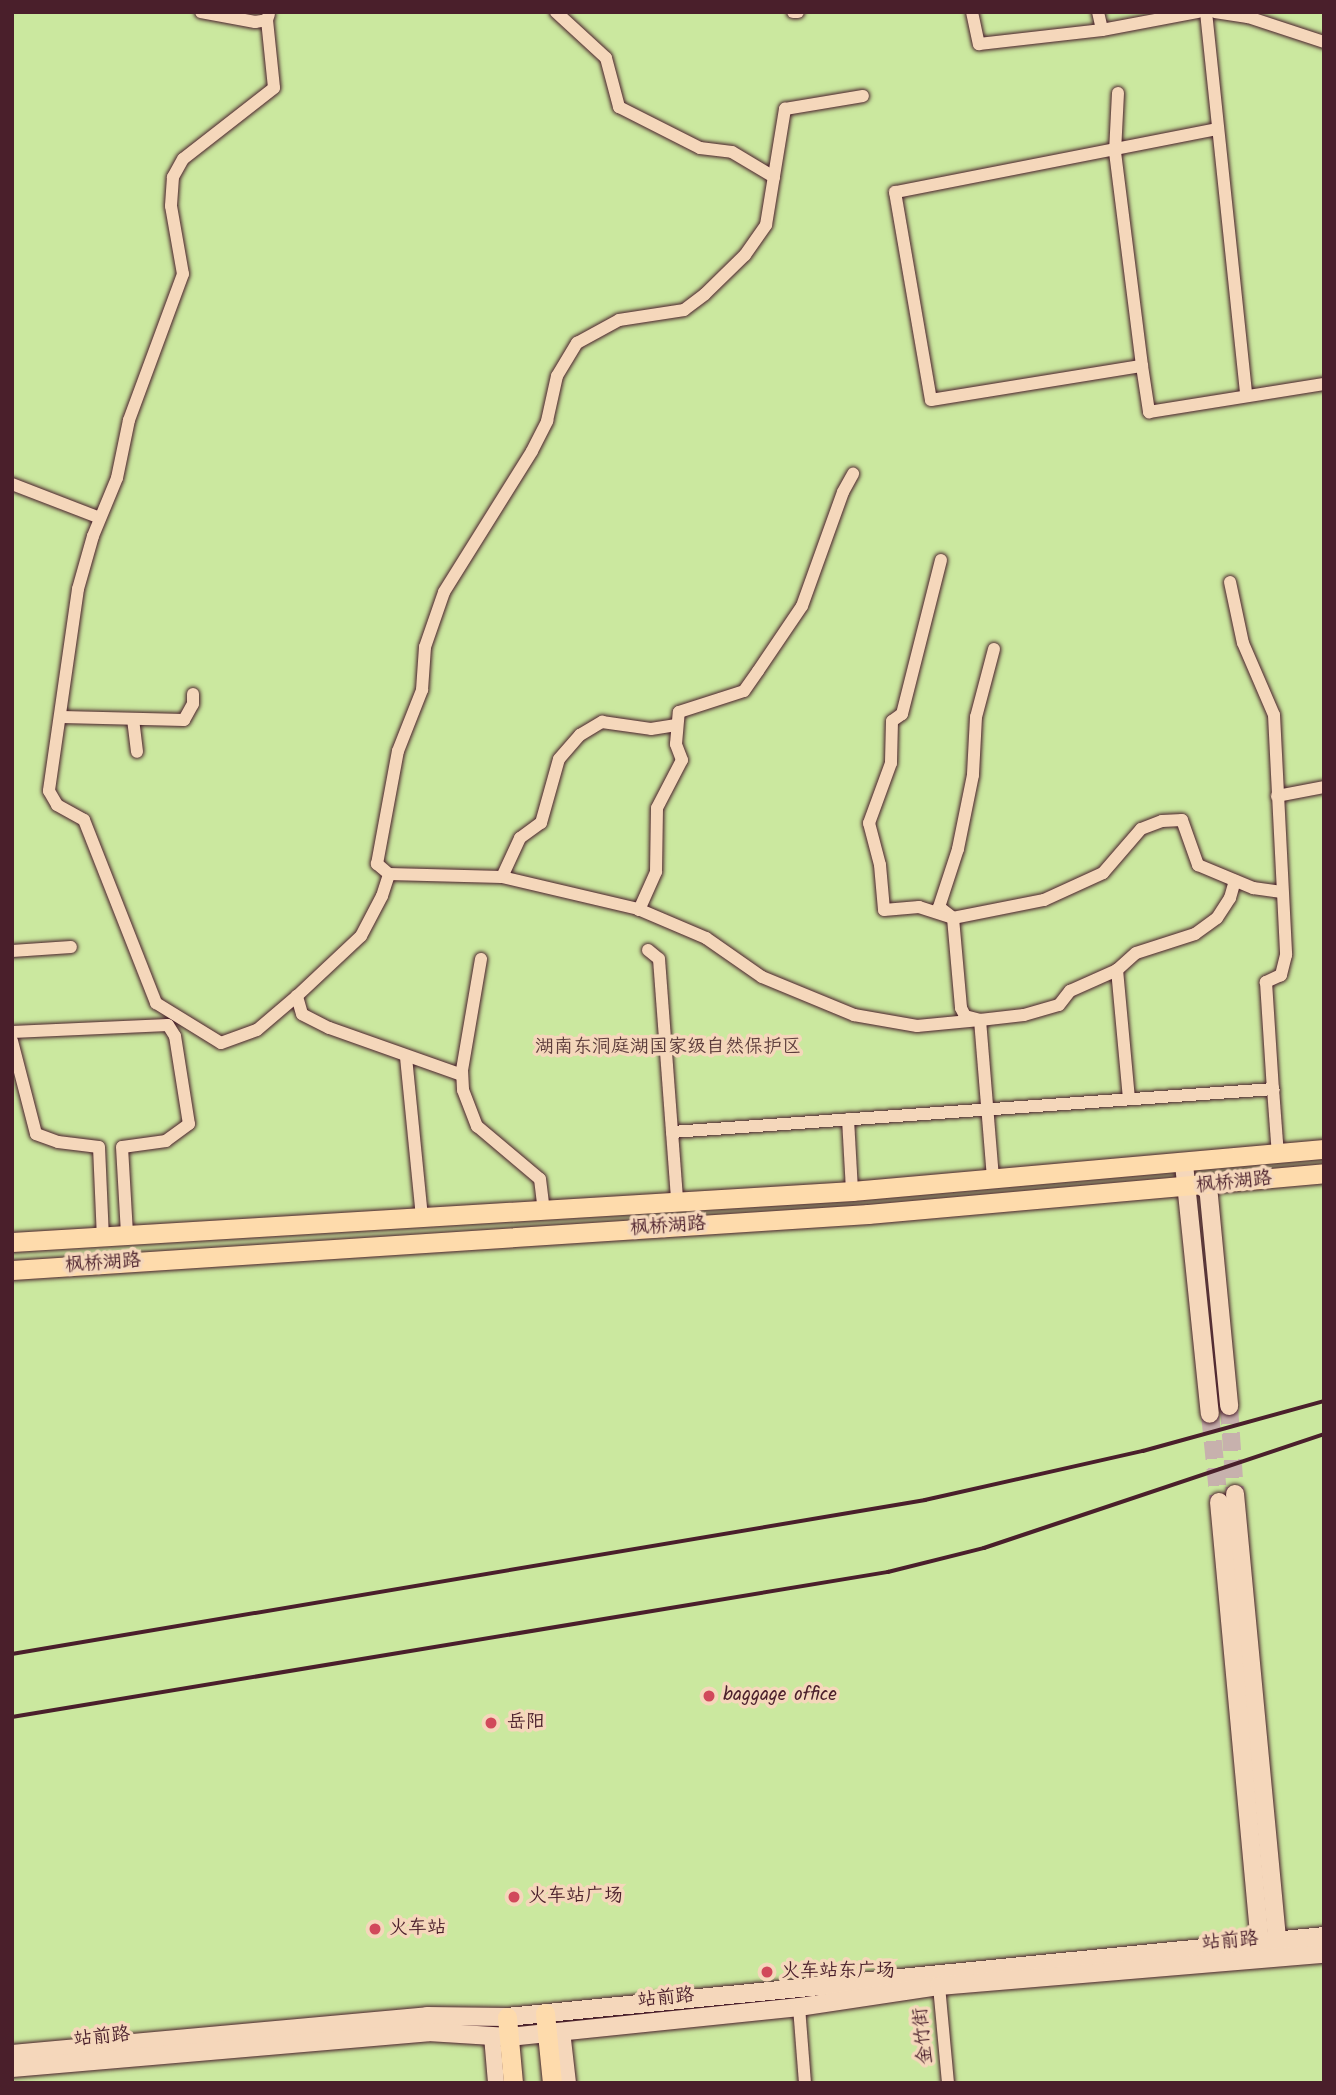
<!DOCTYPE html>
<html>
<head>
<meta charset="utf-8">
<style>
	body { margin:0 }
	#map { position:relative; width:1336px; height:2095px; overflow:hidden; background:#e6d5cd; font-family:Kalam,"LXGW WenKai TC",sans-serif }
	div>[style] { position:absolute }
	.green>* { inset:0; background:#cbe89f; transform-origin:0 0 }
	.secondary-tunnel>* { height:18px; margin-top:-9px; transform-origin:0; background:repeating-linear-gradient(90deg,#c7b1ad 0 18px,transparent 0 27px) }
	.roads { filter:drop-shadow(0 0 2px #4a1f2b) drop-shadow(0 0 2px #4a1f2b) }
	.minor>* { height:12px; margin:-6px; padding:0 6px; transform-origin:6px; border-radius:6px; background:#f5d7bb }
	.tertiary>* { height:16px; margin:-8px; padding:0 8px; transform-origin:8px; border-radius:8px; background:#f5d7bb }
	.secondary>* { height:18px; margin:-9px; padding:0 9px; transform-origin:9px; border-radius:9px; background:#f5d7bb }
	.primary>* { height:19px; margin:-9.5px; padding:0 9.5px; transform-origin:9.5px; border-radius:9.5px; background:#fedbac }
	.rail>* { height:3.5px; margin:-1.75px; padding:0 1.75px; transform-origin:1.75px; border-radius:1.75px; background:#4a1f2b }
	.dots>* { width:19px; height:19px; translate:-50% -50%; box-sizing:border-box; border:4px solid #f5d7bb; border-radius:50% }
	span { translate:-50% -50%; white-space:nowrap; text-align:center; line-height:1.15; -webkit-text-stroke:7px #f5d7bb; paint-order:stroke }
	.park-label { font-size:19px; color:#5d3d3c }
	.street-label { font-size:19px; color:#4a1f2b }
	.poi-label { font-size:19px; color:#4a1f2b }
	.left { translate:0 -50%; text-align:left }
	.frame { position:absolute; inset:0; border:14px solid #4a1f2b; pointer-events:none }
</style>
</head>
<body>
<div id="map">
	<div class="green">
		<i style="left:12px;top:12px;width:1312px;height:2071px"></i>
	</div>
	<div class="secondary-tunnel">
		<i style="left:1229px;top:1406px;width:88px;rotate:86.1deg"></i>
		<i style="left:1210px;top:1414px;width:88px;rotate:84.2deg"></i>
	</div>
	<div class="roads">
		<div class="minor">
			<i style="left:201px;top:12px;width:55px;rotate:10.5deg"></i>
			<i style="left:255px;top:22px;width:12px;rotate:-9deg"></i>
			<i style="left:267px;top:20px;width:6px;rotate:-72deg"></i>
			<i style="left:556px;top:12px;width:68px;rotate:42.6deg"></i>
			<i style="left:606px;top:58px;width:51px;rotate:75.1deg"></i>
			<i style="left:619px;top:107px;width:91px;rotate:26.8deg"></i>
			<i style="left:700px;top:148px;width:32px;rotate:7deg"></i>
			<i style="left:732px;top:152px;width:49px;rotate:30.8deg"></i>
			<i style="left:793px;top:12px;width:5px"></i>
			<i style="left:972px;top:12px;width:33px;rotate:78deg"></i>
			<i style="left:979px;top:44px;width:124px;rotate:-6.5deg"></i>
			<i style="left:1102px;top:30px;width:98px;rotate:-10.6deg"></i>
			<i style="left:1098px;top:12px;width:18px;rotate:77deg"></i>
			<i style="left:1206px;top:12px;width:385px;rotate:84deg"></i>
			<i style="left:1215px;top:12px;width:33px;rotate:9deg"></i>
			<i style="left:1248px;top:17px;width:80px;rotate:18.2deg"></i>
			<i style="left:267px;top:20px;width:68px;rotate:84.1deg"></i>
			<i style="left:274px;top:88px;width:115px;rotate:142deg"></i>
			<i style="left:183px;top:159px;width:21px;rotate:119deg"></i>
			<i style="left:173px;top:177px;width:29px;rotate:94deg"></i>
			<i style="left:171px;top:206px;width:69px;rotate:80deg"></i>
			<i style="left:183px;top:274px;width:156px;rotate:110.3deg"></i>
			<i style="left:129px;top:420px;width:59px;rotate:101.7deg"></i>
			<i style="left:117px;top:478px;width:63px;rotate:112.5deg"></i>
			<i style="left:93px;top:536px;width:55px;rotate:105.8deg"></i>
			<i style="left:78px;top:589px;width:204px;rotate:98.2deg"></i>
			<i style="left:49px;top:791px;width:16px;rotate:60deg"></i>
			<i style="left:57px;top:805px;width:31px;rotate:29deg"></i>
			<i style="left:84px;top:820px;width:197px;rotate:68.5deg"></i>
			<i style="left:156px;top:1003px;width:76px;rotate:31.6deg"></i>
			<i style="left:221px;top:1043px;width:38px;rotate:-20deg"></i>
			<i style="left:257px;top:1030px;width:52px;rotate:-40.4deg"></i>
			<i style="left:1118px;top:93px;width:59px;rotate:92.9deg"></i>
			<i style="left:1115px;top:152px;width:216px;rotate:82.8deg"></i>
			<i style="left:1217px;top:129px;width:328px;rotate:168.9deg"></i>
			<i style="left:895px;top:192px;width:211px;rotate:80.2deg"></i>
			<i style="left:931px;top:400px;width:214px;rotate:-9.2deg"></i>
			<i style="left:1142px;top:366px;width:47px;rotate:81.3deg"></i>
			<i style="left:1149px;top:412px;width:177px;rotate:-9.1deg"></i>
			<i style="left:12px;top:484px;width:94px;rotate:21.1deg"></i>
			<i style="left:941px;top:560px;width:159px;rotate:104.2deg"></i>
			<i style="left:902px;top:714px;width:12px;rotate:145deg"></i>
			<i style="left:892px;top:721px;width:42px;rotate:91.4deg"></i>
			<i style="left:891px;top:763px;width:64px;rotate:110.1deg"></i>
			<i style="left:869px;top:823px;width:43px;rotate:75.3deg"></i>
			<i style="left:880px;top:865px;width:45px;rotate:84.9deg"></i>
			<i style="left:884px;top:910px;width:35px;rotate:-5deg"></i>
			<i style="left:919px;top:907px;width:36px;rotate:18deg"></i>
			<i style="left:953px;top:918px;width:93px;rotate:-11.2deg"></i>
			<i style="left:1044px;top:900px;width:65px;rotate:-24.6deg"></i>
			<i style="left:1103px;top:873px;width:58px;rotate:-49.2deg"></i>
			<i style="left:1141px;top:829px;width:22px;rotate:-21deg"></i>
			<i style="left:1162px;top:821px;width:20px;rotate:-3deg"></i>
			<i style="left:1182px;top:820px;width:48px;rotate:70.4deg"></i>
			<i style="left:1198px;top:865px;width:60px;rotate:22.7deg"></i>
			<i style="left:1253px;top:888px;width:29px;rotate:8deg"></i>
			<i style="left:1230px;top:582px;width:62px;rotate:78deg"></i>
			<i style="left:1243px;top:643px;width:78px;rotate:66.7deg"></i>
			<i style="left:1274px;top:715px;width:240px;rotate:87.1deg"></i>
			<i style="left:1286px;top:955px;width:21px;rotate:104deg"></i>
			<i style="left:1281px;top:975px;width:17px;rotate:155deg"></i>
			<i style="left:1266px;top:982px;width:107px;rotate:86.3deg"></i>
			<i style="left:994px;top:649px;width:70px;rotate:104.8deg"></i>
			<i style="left:976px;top:717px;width:58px;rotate:93deg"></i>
			<i style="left:973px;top:775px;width:76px;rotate:101.5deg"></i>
			<i style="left:958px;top:849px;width:61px;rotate:108.1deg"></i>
			<i style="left:939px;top:907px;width:18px;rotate:38deg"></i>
			<i style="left:953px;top:918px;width:90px;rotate:84.9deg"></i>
			<i style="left:961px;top:1008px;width:9px;rotate:63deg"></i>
			<i style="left:965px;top:1016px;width:16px;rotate:15deg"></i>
			<i style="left:980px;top:1020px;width:44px;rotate:-6.5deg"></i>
			<i style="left:1024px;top:1015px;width:36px;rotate:-16deg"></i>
			<i style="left:1059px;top:1005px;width:18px;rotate:-52deg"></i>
			<i style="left:1070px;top:991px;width:51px;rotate:-24.1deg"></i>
			<i style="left:62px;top:717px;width:122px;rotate:1.4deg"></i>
			<i style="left:184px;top:720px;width:18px;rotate:-61deg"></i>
			<i style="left:193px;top:704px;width:10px;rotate:-90deg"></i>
			<i style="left:133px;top:719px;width:33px;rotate:83deg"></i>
			<i style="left:1277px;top:796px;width:48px;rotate:-10.8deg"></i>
			<i style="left:389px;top:874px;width:113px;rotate:1.5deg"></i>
			<i style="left:502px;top:877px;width:140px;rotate:13.2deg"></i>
			<i style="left:638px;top:909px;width:74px;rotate:23.1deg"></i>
			<i style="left:706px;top:938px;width:68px;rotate:34.9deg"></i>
			<i style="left:762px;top:977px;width:100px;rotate:22.4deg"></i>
			<i style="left:854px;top:1015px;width:64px;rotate:9.9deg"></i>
			<i style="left:917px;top:1026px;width:63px;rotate:-5.4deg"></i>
			<i style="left:980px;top:1020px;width:160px;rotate:85.3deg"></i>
			<i style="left:502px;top:877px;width:43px;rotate:-65.2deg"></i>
			<i style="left:520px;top:838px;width:26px;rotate:-36deg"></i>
			<i style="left:541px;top:823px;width:66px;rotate:-74.3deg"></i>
			<i style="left:559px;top:759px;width:32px;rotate:-49deg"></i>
			<i style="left:580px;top:735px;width:26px;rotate:-31deg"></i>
			<i style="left:602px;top:722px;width:49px;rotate:8.1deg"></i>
			<i style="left:651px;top:729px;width:24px;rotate:-9deg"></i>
			<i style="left:639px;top:910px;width:42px;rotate:-65.9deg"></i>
			<i style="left:656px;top:872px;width:64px;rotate:-89.1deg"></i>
			<i style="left:657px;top:808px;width:54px;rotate:-62.5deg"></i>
			<i style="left:682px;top:760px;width:17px;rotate:-111deg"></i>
			<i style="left:676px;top:744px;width:32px;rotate:-85deg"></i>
			<i style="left:679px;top:712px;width:68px;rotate:-17.9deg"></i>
			<i style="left:744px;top:691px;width:24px;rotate:-55deg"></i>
			<i style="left:758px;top:671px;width:78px;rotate:-55.9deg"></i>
			<i style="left:802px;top:606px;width:121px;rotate:-70.2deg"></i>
			<i style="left:843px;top:492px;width:21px;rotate:-61deg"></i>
			<i style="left:648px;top:950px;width:14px;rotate:39deg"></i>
			<i style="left:659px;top:959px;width:243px;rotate:85.7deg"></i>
			<i style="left:12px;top:951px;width:59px;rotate:-3.9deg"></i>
			<i style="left:481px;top:959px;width:113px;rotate:99.7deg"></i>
			<i style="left:462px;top:1070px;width:20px;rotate:87deg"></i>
			<i style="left:463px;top:1090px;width:39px;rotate:69deg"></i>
			<i style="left:477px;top:1126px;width:82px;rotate:40.1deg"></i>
			<i style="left:540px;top:1179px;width:31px;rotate:83deg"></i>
			<i style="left:12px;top:1032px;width:156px;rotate:-2.6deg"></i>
			<i style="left:168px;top:1025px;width:13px;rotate:58deg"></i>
			<i style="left:175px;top:1036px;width:89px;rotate:81deg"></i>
			<i style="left:189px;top:1124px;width:29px;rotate:144deg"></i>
			<i style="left:166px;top:1141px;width:44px;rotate:172.2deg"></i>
			<i style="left:122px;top:1147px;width:88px;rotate:86.7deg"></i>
			<i style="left:12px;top:1041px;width:96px;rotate:75.5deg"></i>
			<i style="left:36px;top:1134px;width:23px;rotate:20deg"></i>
			<i style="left:58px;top:1142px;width:41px;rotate:7deg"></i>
			<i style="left:99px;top:1147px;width:90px;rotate:87.5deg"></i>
			<i style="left:406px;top:1057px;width:161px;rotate:84.3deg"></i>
			<i style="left:462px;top:1075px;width:141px;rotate:-160.5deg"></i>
			<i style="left:329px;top:1028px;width:30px;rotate:-153deg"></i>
			<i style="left:302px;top:1014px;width:19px;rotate:-106deg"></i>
			<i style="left:297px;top:996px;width:88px;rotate:-43.2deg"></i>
			<i style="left:361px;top:936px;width:45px;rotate:-62.3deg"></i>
			<i style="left:382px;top:896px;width:23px;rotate:-72deg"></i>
			<i style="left:389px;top:874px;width:16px;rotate:-140deg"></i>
			<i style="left:377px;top:864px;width:115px;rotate:-79.5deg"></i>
			<i style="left:398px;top:751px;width:66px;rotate:-68.5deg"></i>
			<i style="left:422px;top:690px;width:43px;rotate:-86deg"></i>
			<i style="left:425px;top:647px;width:58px;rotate:-70.9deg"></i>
			<i style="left:444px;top:592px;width:166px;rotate:-58deg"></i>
			<i style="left:532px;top:451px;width:34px;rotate:-63deg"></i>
			<i style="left:547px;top:421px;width:46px;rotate:-77.5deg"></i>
			<i style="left:557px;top:376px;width:39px;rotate:-59deg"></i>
			<i style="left:577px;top:343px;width:48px;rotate:-28.7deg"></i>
			<i style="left:619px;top:320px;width:66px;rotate:-8.7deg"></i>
			<i style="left:684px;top:310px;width:26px;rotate:-37deg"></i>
			<i style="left:705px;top:294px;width:56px;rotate:-44.3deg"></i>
			<i style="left:745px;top:255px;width:37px;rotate:-55deg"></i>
			<i style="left:766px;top:225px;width:118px;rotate:-80.7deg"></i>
			<i style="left:785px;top:109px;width:79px;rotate:-9.5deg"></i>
			<i style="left:1129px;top:1099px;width:130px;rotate:-95.3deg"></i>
			<i style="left:1117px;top:970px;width:25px;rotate:-42deg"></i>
			<i style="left:1136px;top:953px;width:62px;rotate:-17.9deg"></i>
			<i style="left:1195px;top:934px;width:27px;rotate:-36deg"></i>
			<i style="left:1217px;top:918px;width:24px;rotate:-57deg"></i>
			<i style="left:1230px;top:898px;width:18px;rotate:-74deg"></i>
			<i style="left:848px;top:1119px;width:72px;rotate:86.8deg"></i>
			<i style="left:672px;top:1132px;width:603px;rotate:-4.09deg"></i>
			<i style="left:1273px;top:1089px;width:66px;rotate:85.7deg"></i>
			<i style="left:939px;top:1986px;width:97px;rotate:84.7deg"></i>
			<i style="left:799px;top:2007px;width:76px;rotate:85.5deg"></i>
		</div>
		<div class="tertiary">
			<i style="left:562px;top:2031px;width:52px;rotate:83.4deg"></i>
			<i style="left:492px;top:2036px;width:47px;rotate:85.1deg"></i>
		</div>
		<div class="secondary">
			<i style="left:1184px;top:1164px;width:251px;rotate:84.1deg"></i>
			<i style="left:1208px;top:1186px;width:221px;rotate:84.5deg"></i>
			<i style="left:1235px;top:1494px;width:459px;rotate:84.6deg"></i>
			<i style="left:1219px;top:1502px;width:452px;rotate:84.7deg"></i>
			<i style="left:12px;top:2054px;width:417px;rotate:-5.2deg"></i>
			<i style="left:427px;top:2016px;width:80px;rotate:0.7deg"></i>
			<i style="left:507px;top:2017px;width:821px;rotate:-5.66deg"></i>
			<i style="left:12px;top:2068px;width:418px;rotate:-4.9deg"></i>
			<i style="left:428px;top:2032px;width:81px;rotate:3.5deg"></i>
			<i style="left:509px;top:2037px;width:292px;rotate:-5.9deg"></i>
			<i style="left:799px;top:2007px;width:142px;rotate:-8.5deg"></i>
			<i style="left:939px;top:1986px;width:386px;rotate:-4.8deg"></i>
		</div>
		<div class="primary">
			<i style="left:12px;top:1242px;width:842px;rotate:-3.47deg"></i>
			<i style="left:852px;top:1191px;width:474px;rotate:-5.1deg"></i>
			<i style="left:12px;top:1270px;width:858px;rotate:-3.74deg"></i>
			<i style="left:868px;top:1214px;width:458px;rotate:-5.1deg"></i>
			<i style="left:545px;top:2013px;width:70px;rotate:84.3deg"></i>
			<i style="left:507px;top:2017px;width:66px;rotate:84.8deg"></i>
		</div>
	</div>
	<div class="rail">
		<i style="left:12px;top:1654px;width:926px;rotate:-9.57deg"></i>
		<i style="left:925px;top:1500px;width:223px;rotate:-12.7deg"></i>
		<i style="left:1143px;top:1451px;width:188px;rotate:-15.4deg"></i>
		<i style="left:12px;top:1717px;width:888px;rotate:-9.4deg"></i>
		<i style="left:888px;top:1572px;width:99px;rotate:-14deg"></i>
		<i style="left:984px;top:1548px;width:359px;rotate:-18.5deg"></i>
	</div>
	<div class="dots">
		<i style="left:709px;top:1696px;background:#d1495b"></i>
		<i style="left:491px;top:1723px;background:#d1495b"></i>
		<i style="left:514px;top:1897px;background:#d1495b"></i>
		<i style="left:375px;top:1929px;background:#d1495b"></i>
		<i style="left:767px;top:1972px;background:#d1495b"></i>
	</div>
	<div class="park-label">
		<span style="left:668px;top:1048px">湖南东洞庭湖国家级自然保护区</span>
	</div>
	<div class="street-label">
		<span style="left:1234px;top:1183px;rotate:-6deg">枫桥湖路</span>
		<span style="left:668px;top:1227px;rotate:-4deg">枫桥湖路</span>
		<span style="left:103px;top:1264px;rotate:-4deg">枫桥湖路</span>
		<span style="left:1230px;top:1942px;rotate:-5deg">站前路</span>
		<span style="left:666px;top:1999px;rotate:-6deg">站前路</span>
		<span style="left:924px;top:2036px;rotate:-96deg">金竹街</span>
		<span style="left:102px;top:2038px;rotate:-6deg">站前路</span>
	</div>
	<div class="poi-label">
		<span class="left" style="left:723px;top:1696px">baggage office</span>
		<span class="left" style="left:507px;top:1723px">岳阳</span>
		<span class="left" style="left:528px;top:1897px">火车站广场</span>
		<span class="left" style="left:389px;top:1929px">火车站</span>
		<span class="left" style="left:781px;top:1972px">火车站东广场</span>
	</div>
	<div class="frame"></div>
</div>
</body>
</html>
